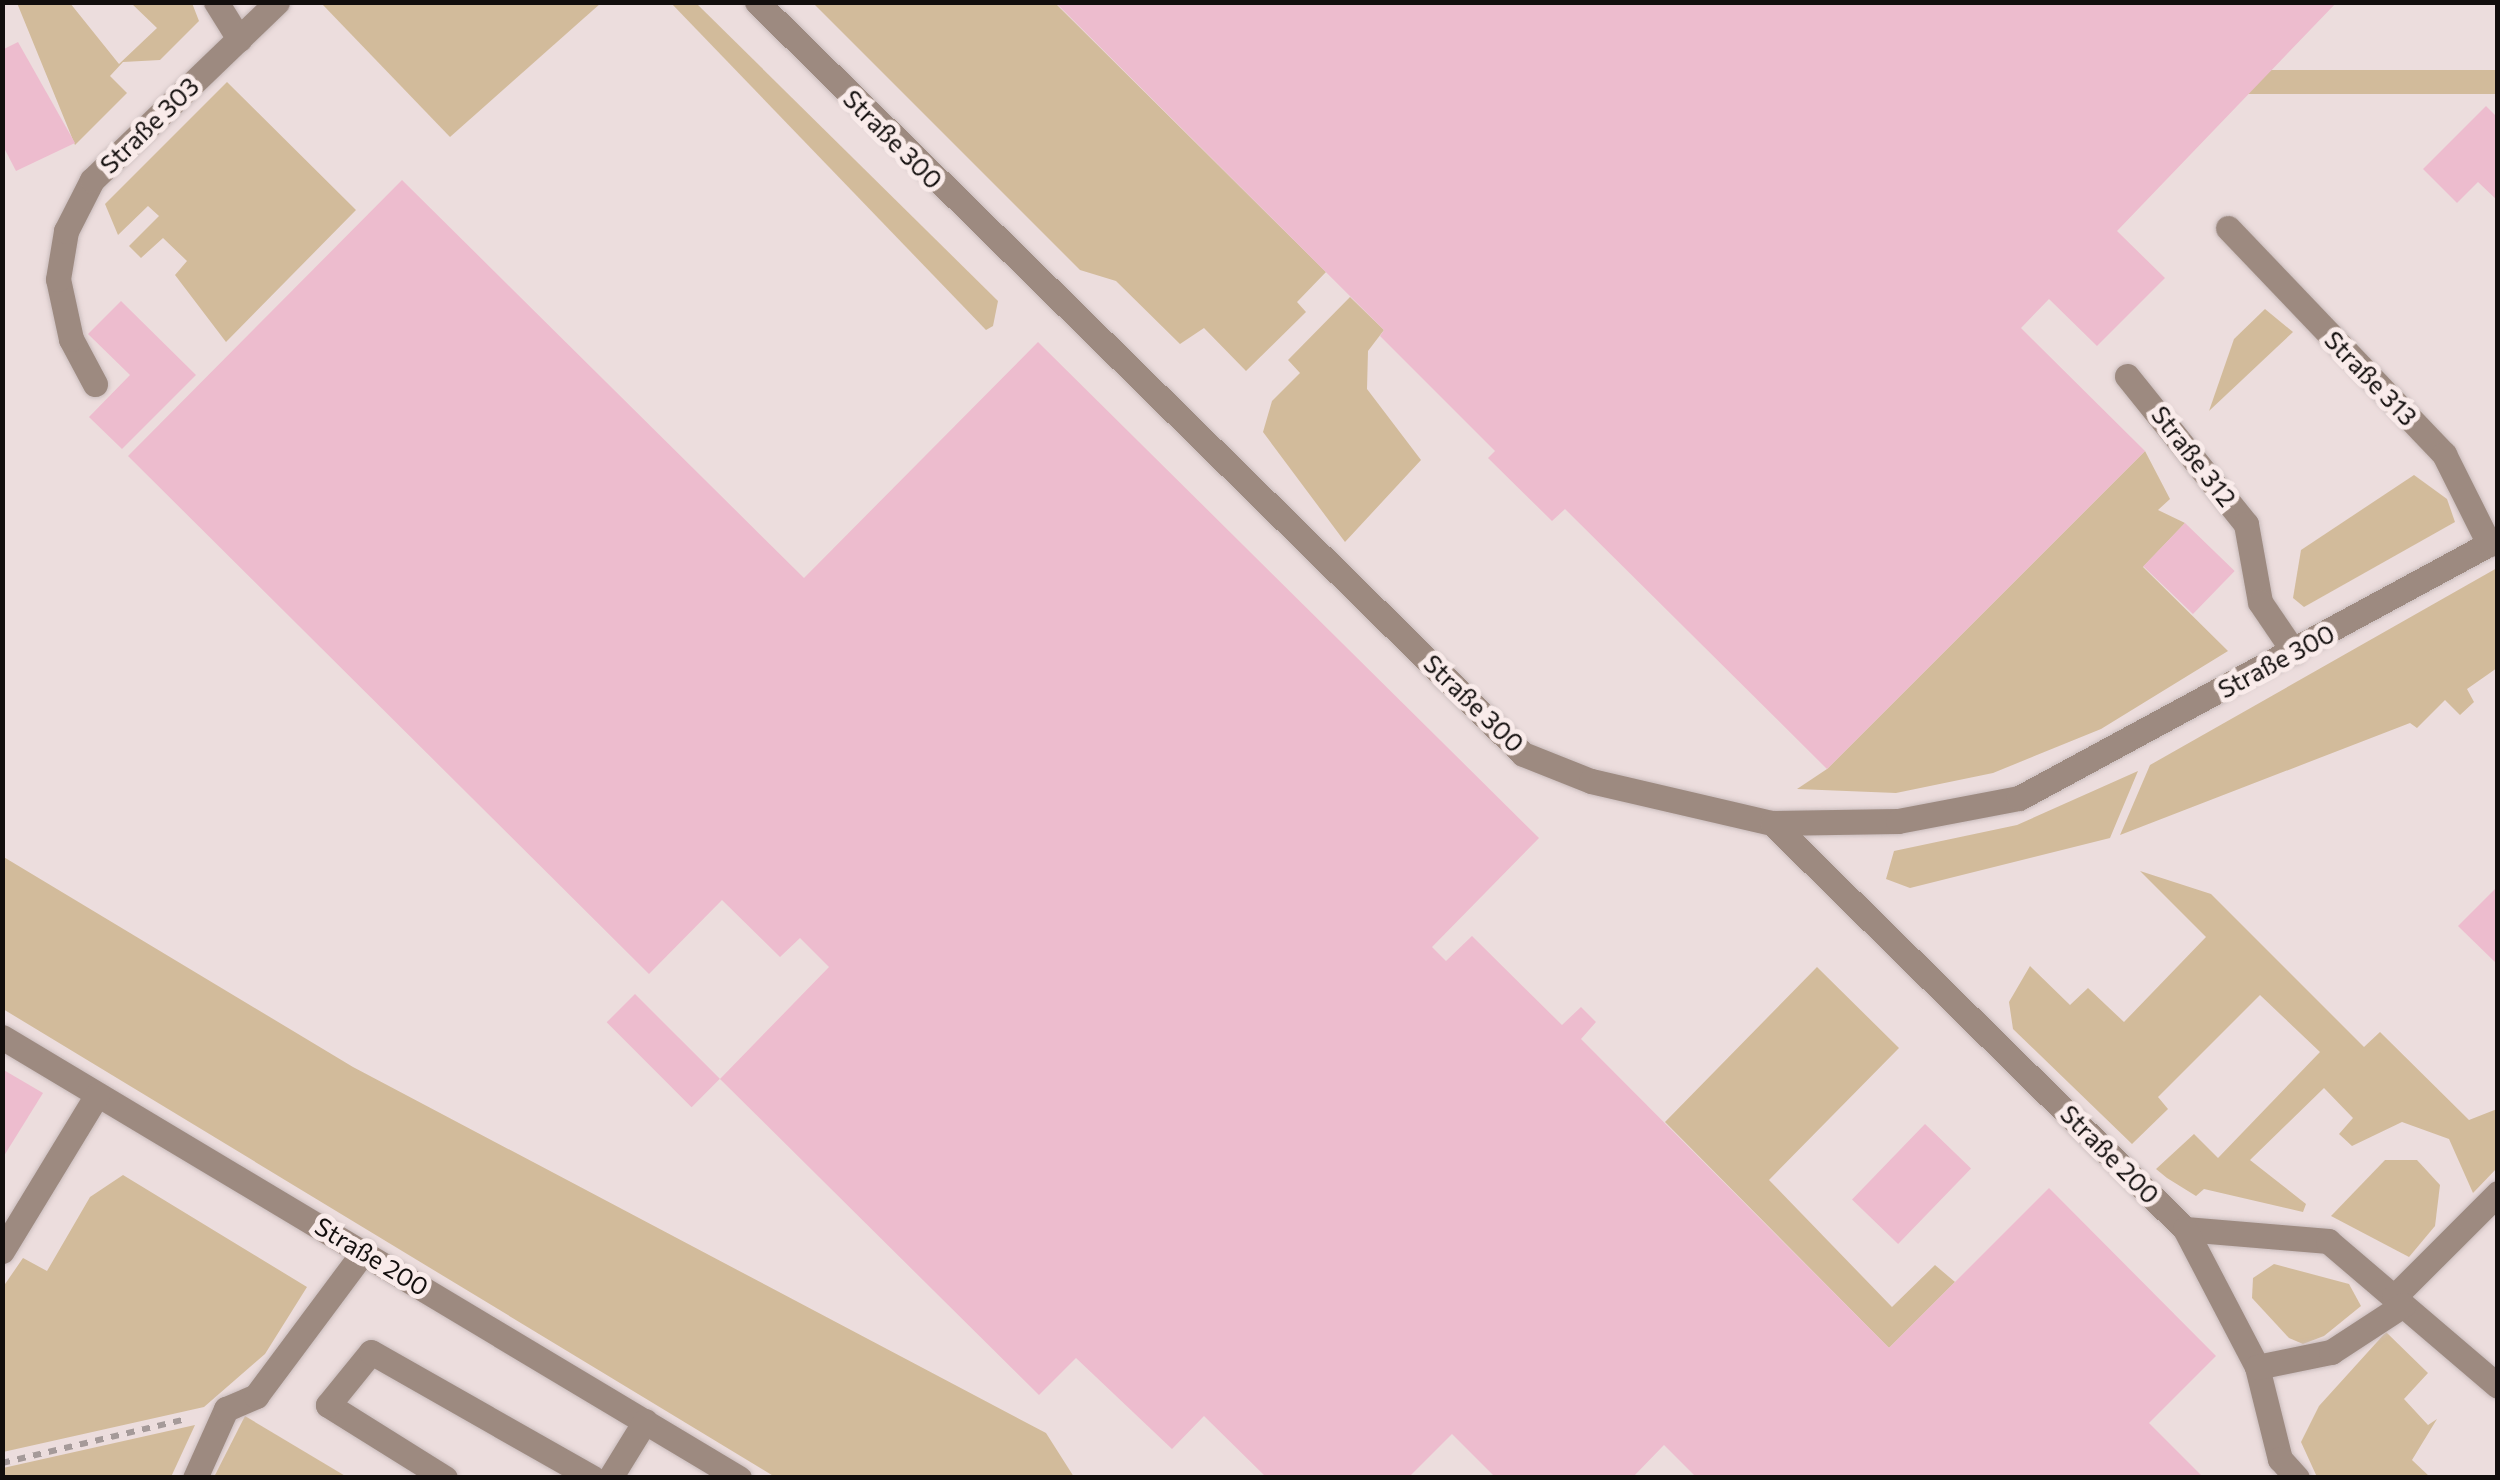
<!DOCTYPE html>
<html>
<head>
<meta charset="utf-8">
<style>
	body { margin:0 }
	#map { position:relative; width:2500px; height:1480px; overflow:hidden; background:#ecdddd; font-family:Commissioner,sans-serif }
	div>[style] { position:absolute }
	.green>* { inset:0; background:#d2bb9b; transform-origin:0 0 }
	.building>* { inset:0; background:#edbcce; transform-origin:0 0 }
	.path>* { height:6px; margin-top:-3px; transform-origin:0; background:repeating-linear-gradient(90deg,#a59a99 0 8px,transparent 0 16px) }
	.roads { filter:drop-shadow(0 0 2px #c9bcbc) drop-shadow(0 0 2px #c9bcbc) }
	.minor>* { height:25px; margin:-12.5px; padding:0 12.5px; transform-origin:12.5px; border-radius:12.5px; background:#9d8a80 }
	span { translate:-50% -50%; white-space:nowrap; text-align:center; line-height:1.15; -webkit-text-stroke:10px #f9ebea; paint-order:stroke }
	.street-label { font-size:25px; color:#120e0d }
	.frame { position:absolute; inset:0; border:5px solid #120e0d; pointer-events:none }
</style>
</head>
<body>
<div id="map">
	<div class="green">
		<i style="clip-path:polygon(17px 3px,70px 3px,119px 64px,157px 28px,131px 3px,192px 3px,199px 21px,160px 60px,123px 62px,110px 76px,127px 93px,75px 145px)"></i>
		<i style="clip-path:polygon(601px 3px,450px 137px,323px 5px,326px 2px)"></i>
		<i style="clip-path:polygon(671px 3px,696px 3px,998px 301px,993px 326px,986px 330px)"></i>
		<i style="clip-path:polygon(813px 3px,1055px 3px,1326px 272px,1297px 302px,1306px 312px,1246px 371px,1204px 328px,1180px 344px,1116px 281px,1080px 270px)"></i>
		<i style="left:2497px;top:70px;width:24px;height:284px;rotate:90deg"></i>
		<i style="clip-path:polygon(227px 82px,356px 210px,226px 342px,175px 275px,187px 261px,163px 238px,141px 258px,129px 246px,159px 216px,148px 206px,118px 235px,105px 204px)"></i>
		<i style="clip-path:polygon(1350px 297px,1384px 330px,1368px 351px,1367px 389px,1421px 460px,1345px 542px,1263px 432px,1272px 401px,1300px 373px,1288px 360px)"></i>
		<i style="clip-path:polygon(2265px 309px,2293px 332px,2209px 411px,2234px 339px)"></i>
		<i style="clip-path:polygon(2145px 451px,2170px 499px,2158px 510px,2185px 523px,2143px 567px,2228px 651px,2101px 729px,1993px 773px,1896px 793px,1797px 789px,1827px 769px)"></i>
		<i style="clip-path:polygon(2414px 475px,2447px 499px,2455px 522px,2304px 607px,2293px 598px,2301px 550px)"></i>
		<i style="clip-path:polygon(2497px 568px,2497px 668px,2467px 689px,2474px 702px,2460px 715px,2445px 700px,2417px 728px,2410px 723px,2120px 835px,2150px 765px)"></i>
		<i style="clip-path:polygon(2138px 771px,2110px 838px,1910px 888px,1886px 879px,1894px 851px,2017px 825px)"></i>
		<i style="clip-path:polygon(2px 856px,353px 1067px,1046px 1433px,1074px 1477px,775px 1477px,3px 1009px)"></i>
		<i style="clip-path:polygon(2140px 871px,2211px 894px,2364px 1047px,2380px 1032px,2469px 1120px,2497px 1109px,2497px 1168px,2473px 1193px,2449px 1139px,2402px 1122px,2352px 1146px,2339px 1134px,2353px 1118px,2324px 1088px,2250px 1160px,2306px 1204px,2303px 1212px,2204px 1189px,2196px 1196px,2167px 1178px,2156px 1169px,2194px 1134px,2218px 1158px,2320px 1052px,2260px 995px,2158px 1097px,2168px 1109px,2132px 1144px,2013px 1029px,2009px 1002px,2030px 966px,2070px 1005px,2088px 988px,2124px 1022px,2206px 937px)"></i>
		<i style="clip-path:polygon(1817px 967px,1899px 1048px,1769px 1180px,1892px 1307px,1935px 1265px,1955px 1282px,1889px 1348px,1665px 1122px)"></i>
		<i style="clip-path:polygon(2385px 1160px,2417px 1160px,2440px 1185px,2435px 1226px,2409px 1257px,2331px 1216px)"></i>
		<i style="clip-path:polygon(123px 1175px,307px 1287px,265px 1354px,204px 1407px,3px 1452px,3px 1287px,23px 1258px,47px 1271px,90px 1197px)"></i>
		<i style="clip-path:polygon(2274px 1264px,2349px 1284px,2361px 1306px,2324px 1336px,2303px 1344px,2289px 1338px,2252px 1298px,2253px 1278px)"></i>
		<i style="clip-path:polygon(2386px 1332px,2428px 1373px,2404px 1399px,2428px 1425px,2437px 1419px,2412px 1460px,2430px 1477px,2317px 1477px,2301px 1442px,2319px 1406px)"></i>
		<i style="clip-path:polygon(245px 1416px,347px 1477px,214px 1477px)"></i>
		<i style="clip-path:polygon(195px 1425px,171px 1477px,3px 1477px,3px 1468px)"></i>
	</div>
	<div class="building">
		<i style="clip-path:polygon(1055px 2px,2337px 2px,2117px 231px,2165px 278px,2097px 346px,2049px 299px,2021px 328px,2145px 451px,1827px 769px,1565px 509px,1552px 521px,1488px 458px,1495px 451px,1380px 336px,1384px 330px)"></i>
		<i style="clip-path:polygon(18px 42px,75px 143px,16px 171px,2px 144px,2px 50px)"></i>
		<i style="clip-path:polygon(2486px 106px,2498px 118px,2498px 201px,2478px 182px,2457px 203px,2423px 169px)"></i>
		<i style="clip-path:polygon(402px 180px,804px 578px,1038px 342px,1539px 838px,1432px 947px,1446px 961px,1472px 936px,1562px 1025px,1581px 1007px,1596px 1022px,1581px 1039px,1889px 1348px,2049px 1188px,2216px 1356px,2149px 1423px,2204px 1478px,1697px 1478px,1664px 1445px,1632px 1478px,1496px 1478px,1452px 1434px,1408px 1478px,1267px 1478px,1204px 1416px,1172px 1449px,1076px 1358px,1039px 1395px,720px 1079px,829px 967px,800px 938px,780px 957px,722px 900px,649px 974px,128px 456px)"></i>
		<i style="clip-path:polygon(121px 301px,196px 375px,122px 449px,89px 417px,130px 375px,88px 334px)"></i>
		<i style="left:2185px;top:523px;width:69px;height:60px;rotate:44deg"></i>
		<i style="clip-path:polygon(2498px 886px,2498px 965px,2458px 926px)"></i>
		<i style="left:635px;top:994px;width:120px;height:40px;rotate:45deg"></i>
		<i style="clip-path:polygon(2px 1069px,43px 1093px,2px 1159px)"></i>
		<i style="left:1925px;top:1124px;width:64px;height:105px;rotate:44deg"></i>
	</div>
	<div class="path">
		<i style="left:2px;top:1463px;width:189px;rotate:-13.4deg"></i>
	</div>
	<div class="roads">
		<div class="minor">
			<i style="left:216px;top:2px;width:44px;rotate:58.1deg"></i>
			<i style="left:757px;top:2px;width:1073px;rotate:44.47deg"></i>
			<i style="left:1523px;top:754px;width:73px;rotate:21.7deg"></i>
			<i style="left:1591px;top:781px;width:186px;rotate:13.1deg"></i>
			<i style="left:1772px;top:823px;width:126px;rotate:-0.9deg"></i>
			<i style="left:1898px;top:821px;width:123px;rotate:-10.8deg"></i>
			<i style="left:2019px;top:798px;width:545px;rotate:-28.4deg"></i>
			<i style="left:2228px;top:228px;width:313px;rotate:46.3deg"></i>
			<i style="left:2444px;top:454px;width:101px;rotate:63.4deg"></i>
			<i style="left:2127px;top:376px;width:190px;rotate:51.2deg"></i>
			<i style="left:2246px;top:524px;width:79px;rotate:79.8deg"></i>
			<i style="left:2260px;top:602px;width:60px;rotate:55.8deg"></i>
			<i style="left:95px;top:384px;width:51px;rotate:-118.1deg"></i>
			<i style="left:71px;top:339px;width:61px;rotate:-102.2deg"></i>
			<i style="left:58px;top:279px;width:49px;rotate:-80.5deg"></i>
			<i style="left:66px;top:231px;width:57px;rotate:-63deg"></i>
			<i style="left:92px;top:180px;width:257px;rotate:-43.9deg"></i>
			<i style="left:1772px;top:823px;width:579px;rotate:44.51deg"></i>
			<i style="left:2185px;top:1229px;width:144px;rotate:4.8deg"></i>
			<i style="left:2328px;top:1241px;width:223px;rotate:40.5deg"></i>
			<i style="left:2px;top:1037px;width:859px;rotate:30.9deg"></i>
			<i style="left:2185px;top:1229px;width:156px;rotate:62.4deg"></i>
			<i style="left:2257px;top:1367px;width:95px;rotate:76deg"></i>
			<i style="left:2280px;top:1459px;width:25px;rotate:48deg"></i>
			<i style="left:2px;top:1251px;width:183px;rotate:-58.7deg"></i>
			<i style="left:2394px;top:1297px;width:147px;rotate:-45deg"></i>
			<i style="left:2257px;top:1367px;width:76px;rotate:-11.5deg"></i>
			<i style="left:2331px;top:1352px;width:86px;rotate:-33.1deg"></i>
			<i style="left:195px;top:1478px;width:76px;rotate:-65.8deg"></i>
			<i style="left:226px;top:1409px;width:33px;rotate:-23deg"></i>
			<i style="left:256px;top:1396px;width:181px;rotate:-53.3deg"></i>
			<i style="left:445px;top:1478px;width:138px;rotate:-148deg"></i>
			<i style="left:328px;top:1405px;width:68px;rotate:-50.9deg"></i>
			<i style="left:371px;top:1352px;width:255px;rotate:29.6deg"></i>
			<i style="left:610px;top:1478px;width:67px;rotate:-58.4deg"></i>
		</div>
	</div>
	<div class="street-label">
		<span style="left:149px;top:125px;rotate:-44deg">Straße 303</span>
		<span style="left:893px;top:139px;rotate:45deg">Straße 300</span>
		<span style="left:2371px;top:378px;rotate:46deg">Straße 313</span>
		<span style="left:2194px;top:456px;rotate:52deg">Straße 312</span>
		<span style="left:2276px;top:661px;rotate:-28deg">Straße 300</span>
		<span style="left:1474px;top:703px;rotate:44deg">Straße 300</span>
		<span style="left:2110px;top:1154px;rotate:45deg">Straße 200</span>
		<span style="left:372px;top:1256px;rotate:31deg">Straße 200</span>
	</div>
	<div class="frame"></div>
</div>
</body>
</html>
